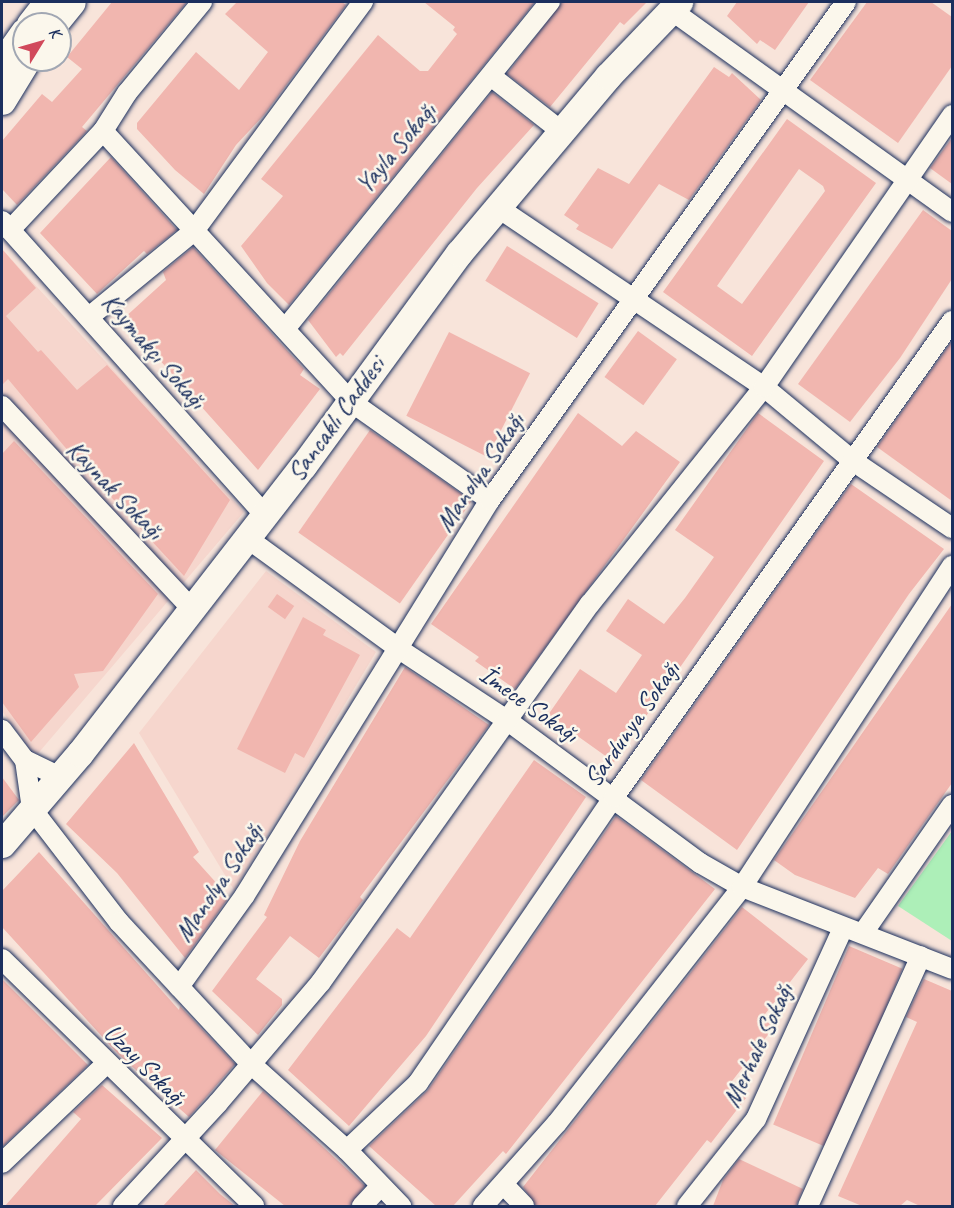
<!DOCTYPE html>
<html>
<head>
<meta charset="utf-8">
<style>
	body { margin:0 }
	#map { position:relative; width:954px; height:1208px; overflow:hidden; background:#f8e4da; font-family:Caveat,sans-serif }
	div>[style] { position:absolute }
	.built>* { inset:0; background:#f6d6cd }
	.green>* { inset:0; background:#adefb8 }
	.building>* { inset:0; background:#f1b6af; transform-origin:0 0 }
	.roads { filter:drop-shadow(0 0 2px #1b2f5e) drop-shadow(0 0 2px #1b2f5e) }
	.street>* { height:20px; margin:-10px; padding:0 10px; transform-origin:10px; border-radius:10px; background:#fbf7ec }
	.secondary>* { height:27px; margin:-13.5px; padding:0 13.5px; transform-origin:13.5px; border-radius:13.5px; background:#fbf7ec }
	span { translate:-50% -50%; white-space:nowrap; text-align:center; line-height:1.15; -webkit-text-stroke:5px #fbf7ec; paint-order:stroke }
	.street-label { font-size:26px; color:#1b2f5e }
	.frame { position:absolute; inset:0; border:3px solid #1b2f5e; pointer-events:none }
	.north { position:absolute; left:12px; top:12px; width:60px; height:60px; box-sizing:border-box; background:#fbf7ec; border:2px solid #a1a7b3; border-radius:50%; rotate:53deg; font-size:16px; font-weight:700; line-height:24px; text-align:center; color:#1b2f5e }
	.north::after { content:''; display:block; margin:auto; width:21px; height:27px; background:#d1495b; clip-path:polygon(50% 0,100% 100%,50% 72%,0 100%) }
</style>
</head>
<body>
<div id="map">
	<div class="built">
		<i style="clip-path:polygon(2px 249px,244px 512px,35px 757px,2px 711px)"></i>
		<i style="clip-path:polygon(266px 571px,376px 652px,234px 890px,139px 733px)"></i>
	</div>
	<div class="green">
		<i style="clip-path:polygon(952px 831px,952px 941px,898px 906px)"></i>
	</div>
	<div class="building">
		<i style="clip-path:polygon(112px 2px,187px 2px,82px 127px,87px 131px,17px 205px,2px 189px,2px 141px,42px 94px,52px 102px,82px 69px,67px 57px)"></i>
		<i style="clip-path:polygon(237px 2px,342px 2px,346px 5px,264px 115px,236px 145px,204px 194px,175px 170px,137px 129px,137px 123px,196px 52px,239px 90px,268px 52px,225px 14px)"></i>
		<i style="clip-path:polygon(424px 2px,535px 2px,289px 305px,267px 283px,241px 246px,283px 196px,261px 179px,378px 35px,420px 71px,428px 71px,457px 34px,453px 30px,455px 27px)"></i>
		<i style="clip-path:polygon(562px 2px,647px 2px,624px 25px,620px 22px,550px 107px,507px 74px)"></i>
		<i style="clip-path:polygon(737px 2px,809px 2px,775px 50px,760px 40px,757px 44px,727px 16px)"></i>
		<i style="clip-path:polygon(867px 2px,931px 2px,952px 17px,952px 66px,898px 143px,810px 80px)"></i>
		<i style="clip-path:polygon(714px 67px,729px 77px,732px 73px,761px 100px,689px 200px,659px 184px,612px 249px,576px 229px,579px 225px,564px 215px,598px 168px,629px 184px)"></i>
		<i style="clip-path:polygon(492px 92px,534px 125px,477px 188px,343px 356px,340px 353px,336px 357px,308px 320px)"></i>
		<i style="clip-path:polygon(evenodd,787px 119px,876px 183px,752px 356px,663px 292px,787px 119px,799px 169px,823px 186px,825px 191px,742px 304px,717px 286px,799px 169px)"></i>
		<i style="clip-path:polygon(952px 138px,952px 184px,930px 168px)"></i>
		<i style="clip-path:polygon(111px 157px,177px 230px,147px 254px,144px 251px,97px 294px,40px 233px)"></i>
		<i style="clip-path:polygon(923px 210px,952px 231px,952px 279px,900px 358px,850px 422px,798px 384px)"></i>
		<i style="left:507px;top:246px;width:108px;height:41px;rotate:32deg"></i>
		<i style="clip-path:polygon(193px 247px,304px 369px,300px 375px,320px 389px,258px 470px,123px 319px,166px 280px,163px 272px)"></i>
		<i style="clip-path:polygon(2px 249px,36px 288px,6px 316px,38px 352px,41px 350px,77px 390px,107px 365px,230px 500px,184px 576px,64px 446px,8px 379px,2px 385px)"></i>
		<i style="left:638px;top:331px;width:48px;height:57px;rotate:36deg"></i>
		<i style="left:449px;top:332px;width:91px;height:94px;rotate:27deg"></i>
		<i style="clip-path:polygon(952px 341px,952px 501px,877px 447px)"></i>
		<i style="clip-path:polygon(578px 413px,622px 446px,636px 431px,680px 462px,515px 689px,475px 661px,479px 657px,431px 624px)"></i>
		<i style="clip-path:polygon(758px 413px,824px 461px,614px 762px,548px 715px,580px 669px,616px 693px,642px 655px,606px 631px,628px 599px,664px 624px,685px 598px,714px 557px,675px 530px)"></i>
		<i style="left:370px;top:430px;width:124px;height:125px;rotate:35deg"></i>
		<i style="clip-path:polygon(14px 441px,158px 594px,103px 671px,74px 674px,79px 687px,31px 742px,2px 702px,2px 454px)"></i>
		<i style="clip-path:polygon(851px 484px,944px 549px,909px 594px,737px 850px,641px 780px)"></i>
		<i style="left:277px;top:594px;width:21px;height:16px;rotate:35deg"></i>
		<i style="clip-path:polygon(952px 604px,952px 783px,888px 874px,878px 868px,855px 898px,795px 875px,774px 860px)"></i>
		<i style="clip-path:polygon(303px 617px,326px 630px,323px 635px,360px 655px,304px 758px,295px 753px,285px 773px,237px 749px)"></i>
		<i style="clip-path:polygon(405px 667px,489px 725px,360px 897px,363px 900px,319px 958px,290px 936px,256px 979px,282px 999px,282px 1005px,258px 1035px,212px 991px,267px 917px,264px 915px,300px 841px)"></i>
		<i style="clip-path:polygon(134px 743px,199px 852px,193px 857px,229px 897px,185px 958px,117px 873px,66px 824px)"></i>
		<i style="clip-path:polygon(534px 760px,586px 797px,426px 1036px,349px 1126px,288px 1070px,397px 928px,410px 938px)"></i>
		<i style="clip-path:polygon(2px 777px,19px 800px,2px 817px)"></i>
		<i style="clip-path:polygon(616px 816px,715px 889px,506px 1154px,503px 1151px,453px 1206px,436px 1206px,369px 1146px,428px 1090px)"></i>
		<i style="clip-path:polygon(39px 852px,179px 1010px,180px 1006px,235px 1064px,189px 1117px,118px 1054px,2px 927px,2px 891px)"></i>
		<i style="clip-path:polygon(742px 907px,808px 959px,762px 1018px,774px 1027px,729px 1085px,746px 1098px,711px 1143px,707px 1140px,655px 1206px,536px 1206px,523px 1187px)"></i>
		<i style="left:849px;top:946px;width:58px;height:194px;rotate:23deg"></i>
		<i style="clip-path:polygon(2px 979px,88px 1065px,2px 1147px)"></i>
		<i style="clip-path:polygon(924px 979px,952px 991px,952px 1206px,920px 1206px,907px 1200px,900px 1206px,862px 1206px,838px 1196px,917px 1022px,906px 1017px)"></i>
		<i style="clip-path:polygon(102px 1085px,162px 1138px,95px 1206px,5px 1206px,81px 1119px,73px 1112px)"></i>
		<i style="clip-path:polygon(263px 1091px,365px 1186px,350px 1206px,285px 1206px,215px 1150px)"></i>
		<i style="clip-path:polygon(739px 1159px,803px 1189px,796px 1206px,713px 1206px,723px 1180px)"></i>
		<i style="clip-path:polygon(196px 1170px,220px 1194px,235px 1206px,163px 1206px)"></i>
	</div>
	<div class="roads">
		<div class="street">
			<i style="left:671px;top:10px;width:346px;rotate:35.7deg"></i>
			<i style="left:491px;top:76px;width:89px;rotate:38.2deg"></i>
			<i style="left:103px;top:131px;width:366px;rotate:47.5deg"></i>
			<i style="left:350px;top:401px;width:171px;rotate:35.3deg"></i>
			<i style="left:497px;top:207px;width:322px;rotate:34deg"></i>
			<i style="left:764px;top:387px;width:116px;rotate:39.7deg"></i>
			<i style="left:853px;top:461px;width:120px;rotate:34.1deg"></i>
			<i style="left:2px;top:221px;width:394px;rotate:48.2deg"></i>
			<i style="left:10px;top:230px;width:136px;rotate:-46.8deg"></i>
			<i style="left:103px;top:131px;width:45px;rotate:-57.7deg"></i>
			<i style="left:127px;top:93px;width:118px;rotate:-50.5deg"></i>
			<i style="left:89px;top:317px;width:136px;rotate:-39.3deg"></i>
			<i style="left:194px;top:231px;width:285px;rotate:-53.6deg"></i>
			<i style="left:285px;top:329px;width:421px;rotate:-51deg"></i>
			<i style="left:2px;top:406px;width:278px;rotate:46.9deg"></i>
			<i style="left:247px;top:538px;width:188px;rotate:36.1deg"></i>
			<i style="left:399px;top:649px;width:131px;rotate:33.4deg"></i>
			<i style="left:508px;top:721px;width:239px;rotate:36.5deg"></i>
			<i style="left:700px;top:863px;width:48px;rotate:29.7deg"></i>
			<i style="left:742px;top:887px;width:225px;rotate:21.3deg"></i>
			<i style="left:2px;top:730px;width:38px;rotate:53deg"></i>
			<i style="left:25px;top:760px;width:49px;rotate:81.9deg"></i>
			<i style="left:32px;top:809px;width:143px;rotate:52.4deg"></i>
			<i style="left:119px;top:922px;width:194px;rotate:47.1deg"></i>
			<i style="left:251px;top:1064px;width:129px;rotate:41.9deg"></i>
			<i style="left:347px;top:1150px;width:78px;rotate:46deg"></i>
			<i style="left:25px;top:760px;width:39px;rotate:26deg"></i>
			<i style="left:863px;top:933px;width:156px;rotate:-55.2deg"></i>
			<i style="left:2px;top:959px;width:353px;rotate:44.4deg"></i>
			<i style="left:179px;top:987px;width:113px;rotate:-54.3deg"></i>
			<i style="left:245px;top:895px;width:465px;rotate:-58.2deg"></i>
			<i style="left:490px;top:500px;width:612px;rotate:-54.44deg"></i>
			<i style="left:347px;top:1150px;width:98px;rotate:-43.3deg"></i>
			<i style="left:418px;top:1083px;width:347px;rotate:-55.6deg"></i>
			<i style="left:614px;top:797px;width:584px;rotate:-54.62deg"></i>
			<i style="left:2px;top:1163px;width:145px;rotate:-43.6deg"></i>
			<i style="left:504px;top:1185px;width:29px;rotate:46deg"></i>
			<i style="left:123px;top:1206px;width:140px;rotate:-47.3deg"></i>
			<i style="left:218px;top:1103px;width:159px;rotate:-49.6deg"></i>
			<i style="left:321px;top:982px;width:464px;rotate:-54.6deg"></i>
			<i style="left:590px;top:604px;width:278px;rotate:-51.3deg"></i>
			<i style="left:764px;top:387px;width:331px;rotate:-55.3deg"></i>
			<i style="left:362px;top:1206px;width:26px;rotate:-47deg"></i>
			<i style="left:483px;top:1206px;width:111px;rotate:-48.3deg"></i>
			<i style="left:557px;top:1123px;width:300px;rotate:-51.9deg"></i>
			<i style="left:742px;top:887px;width:384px;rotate:-56.8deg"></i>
			<i style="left:687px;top:1206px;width:111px;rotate:-51.6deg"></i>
			<i style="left:756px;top:1119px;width:210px;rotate:-65.5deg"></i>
			<i style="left:808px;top:1206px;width:274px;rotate:-65.7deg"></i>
		</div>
		<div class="secondary">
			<i style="left:30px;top:24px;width:28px;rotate:-52deg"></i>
			<i style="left:54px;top:24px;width:28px;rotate:-51deg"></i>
			<i style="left:2px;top:63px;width:38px;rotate:-55deg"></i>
			<i style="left:2px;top:101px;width:48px;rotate:-58.6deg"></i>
			<i style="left:2px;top:844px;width:120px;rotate:-49.4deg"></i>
			<i style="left:80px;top:753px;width:363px;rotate:-52.2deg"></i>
			<i style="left:303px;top:466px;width:264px;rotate:-53.8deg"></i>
			<i style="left:459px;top:253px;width:231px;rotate:-49.9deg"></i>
			<i style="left:608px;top:76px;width:103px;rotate:-46.2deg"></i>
		</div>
	</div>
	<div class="street-label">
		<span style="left:396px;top:148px;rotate:-50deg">Yayla Sokağı</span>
		<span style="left:154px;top:351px;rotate:49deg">Kaymakçı Sokağı</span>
		<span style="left:336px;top:419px;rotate:-54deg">Sancaklı Caddesi</span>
		<span style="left:480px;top:472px;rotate:-56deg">Manolya Sokağı</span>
		<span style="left:115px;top:490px;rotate:46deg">Kaynak Sokağı</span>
		<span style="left:529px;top:704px;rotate:35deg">İmece Sokağı</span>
		<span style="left:632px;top:724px;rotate:-55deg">Sardunya Sokağı</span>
		<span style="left:219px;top:882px;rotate:-56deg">Manolya Sokağı</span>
		<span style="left:758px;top:1045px;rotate:-65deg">Merhale Sokağı</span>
		<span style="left:145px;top:1065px;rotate:45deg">Uzay Sokağı</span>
	</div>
	<div class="frame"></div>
	<div class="north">K</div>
</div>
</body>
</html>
